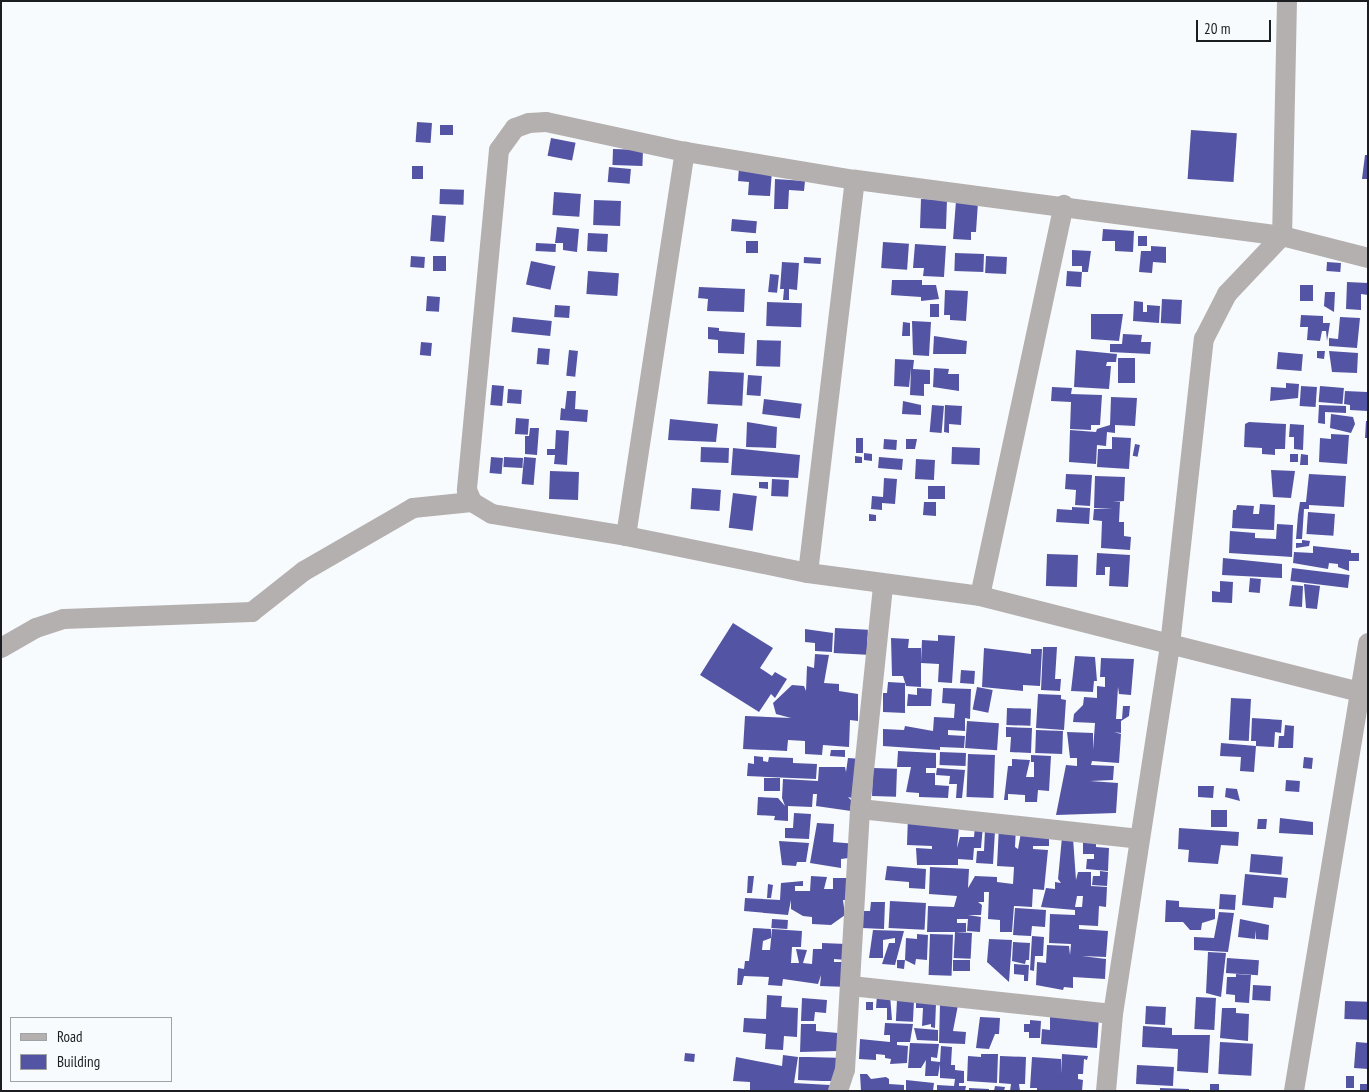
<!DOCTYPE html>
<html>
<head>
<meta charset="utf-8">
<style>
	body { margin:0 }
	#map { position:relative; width:1369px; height:1092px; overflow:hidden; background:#f8fbfe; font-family:"PT Sans Narrow",sans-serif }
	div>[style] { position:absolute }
	.building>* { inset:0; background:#5454a4; transform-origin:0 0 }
	.street>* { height:20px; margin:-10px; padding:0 10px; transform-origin:10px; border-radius:10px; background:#b5b0b0 }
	span { translate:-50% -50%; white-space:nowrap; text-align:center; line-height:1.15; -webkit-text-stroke:5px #f8fbfe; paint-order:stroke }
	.frame { position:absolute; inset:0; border:2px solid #1b1d20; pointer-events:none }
	.legend { position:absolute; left:10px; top:1017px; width:162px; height:65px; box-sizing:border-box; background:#f8fbfe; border:1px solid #a0a2a5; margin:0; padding:6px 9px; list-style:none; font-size:15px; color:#1b1d20 }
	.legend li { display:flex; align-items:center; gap:10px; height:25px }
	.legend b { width:25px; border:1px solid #a0a2a5 }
	.scale { position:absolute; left:1196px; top:20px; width:75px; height:22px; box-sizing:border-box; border:2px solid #1b1d20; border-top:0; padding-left:6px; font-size:15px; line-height:18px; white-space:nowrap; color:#1b1d20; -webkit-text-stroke:4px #f8fbfe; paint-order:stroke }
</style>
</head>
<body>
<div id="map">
	<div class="building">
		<i style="left:417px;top:122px;width:15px;height:20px;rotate:4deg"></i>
		<i style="left:440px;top:125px;width:13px;height:10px"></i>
		<i style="left:1191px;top:130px;width:46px;height:49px;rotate:4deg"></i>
		<i style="left:551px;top:138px;width:25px;height:18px;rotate:11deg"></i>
		<i style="left:613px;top:149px;width:30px;height:16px;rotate:2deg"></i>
		<i style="clip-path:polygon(1365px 155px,1368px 155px,1368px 179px,1362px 179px)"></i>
		<i style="left:412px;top:166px;width:11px;height:13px"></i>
		<i style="left:609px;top:167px;width:22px;height:15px;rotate:5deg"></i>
		<i style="clip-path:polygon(739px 167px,772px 171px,770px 196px,748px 195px,749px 182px,738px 181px)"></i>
		<i style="clip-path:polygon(775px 179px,805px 181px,804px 191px,789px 190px,788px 209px,774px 209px)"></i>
		<i style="left:440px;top:189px;width:24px;height:15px;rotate:2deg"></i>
		<i style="left:554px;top:192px;width:27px;height:23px;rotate:4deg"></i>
		<i style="left:921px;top:199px;width:26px;height:29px;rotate:2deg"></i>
		<i style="left:594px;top:200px;width:27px;height:25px;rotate:2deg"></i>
		<i style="clip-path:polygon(956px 201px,978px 202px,976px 232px,971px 232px,971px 240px,953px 239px)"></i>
		<i style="left:432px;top:215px;width:14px;height:26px;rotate:4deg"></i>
		<i style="left:732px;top:219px;width:25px;height:12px;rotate:5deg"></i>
		<i style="clip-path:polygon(557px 227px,579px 229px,577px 252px,563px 250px,563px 243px,555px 243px)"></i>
		<i style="clip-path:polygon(1103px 229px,1134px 231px,1133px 252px,1115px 251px,1115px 241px,1102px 241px)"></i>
		<i style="left:588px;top:233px;width:20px;height:18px;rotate:3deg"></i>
		<i style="left:1138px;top:236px;width:9px;height:10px"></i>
		<i style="left:746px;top:241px;width:12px;height:12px"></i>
		<i style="left:883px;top:242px;width:26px;height:26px;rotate:4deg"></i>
		<i style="left:536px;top:243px;width:20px;height:8px;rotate:3deg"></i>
		<i style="clip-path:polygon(915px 244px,946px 246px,944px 277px,923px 276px,924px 268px,913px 268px)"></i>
		<i style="clip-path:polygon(1151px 246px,1166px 247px,1166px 263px,1153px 262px,1152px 273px,1139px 272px,1141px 251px,1151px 251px)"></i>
		<i style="clip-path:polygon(1072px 250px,1091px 251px,1088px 272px,1082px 272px,1082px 266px,1072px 266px)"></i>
		<i style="left:955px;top:253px;width:29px;height:18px;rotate:2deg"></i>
		<i style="left:411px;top:256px;width:14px;height:11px;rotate:4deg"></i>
		<i style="left:433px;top:256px;width:13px;height:15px"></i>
		<i style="left:986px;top:256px;width:21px;height:17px;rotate:3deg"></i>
		<i style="left:804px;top:257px;width:17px;height:6px;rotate:3deg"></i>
		<i style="left:531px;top:261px;width:25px;height:24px;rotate:12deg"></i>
		<i style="clip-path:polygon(782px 262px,799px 263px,797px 290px,789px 289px,789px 300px,783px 300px,784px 289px,780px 289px)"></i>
		<i style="left:1327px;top:262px;width:14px;height:9px;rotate:4deg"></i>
		<i style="left:588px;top:271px;width:31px;height:23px;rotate:4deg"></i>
		<i style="left:1067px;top:271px;width:15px;height:15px;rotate:4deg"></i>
		<i style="left:770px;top:274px;width:9px;height:18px;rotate:6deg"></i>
		<i style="clip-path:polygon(892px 280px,922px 280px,922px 285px,936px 285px,939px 299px,921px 301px,921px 297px,891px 295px)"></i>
		<i style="clip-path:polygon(1347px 282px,1368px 283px,1368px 295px,1361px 294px,1361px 310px,1346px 309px)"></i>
		<i style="left:1300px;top:285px;width:13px;height:16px"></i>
		<i style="clip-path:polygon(699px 287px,745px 289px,744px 312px,707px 311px,708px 299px,698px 298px)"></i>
		<i style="clip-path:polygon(945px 290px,968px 291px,966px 321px,950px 320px,950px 315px,944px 315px)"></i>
		<i style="clip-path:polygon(1325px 292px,1335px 292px,1334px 312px,1324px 306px)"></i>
		<i style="left:427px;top:296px;width:13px;height:15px;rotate:4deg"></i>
		<i style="left:1162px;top:299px;width:20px;height:24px;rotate:3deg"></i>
		<i style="clip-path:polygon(1134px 301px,1143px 302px,1143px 312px,1147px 312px,1147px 305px,1160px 306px,1159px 323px,1133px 321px)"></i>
		<i style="left:767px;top:302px;width:35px;height:24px;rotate:2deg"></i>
		<i style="left:930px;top:304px;width:9px;height:13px"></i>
		<i style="left:555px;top:305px;width:15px;height:12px;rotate:4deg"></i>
		<i style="clip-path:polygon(1091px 314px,1123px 314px,1119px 341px,1091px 339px)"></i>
		<i style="clip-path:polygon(1301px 315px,1323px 316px,1323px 323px,1330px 323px,1327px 341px,1326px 331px,1322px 331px,1320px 341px,1307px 340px,1308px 327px,1300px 327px)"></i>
		<i style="left:513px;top:317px;width:39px;height:15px;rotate:6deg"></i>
		<i style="clip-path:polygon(1340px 317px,1360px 318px,1357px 348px,1329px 346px,1329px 338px,1338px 339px)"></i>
		<i style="clip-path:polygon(912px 321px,931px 322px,929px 356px,913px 355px)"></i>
		<i style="clip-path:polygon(903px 322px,910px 323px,910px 336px,902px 336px)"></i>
		<i style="clip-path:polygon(708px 327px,719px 328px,719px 331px,745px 333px,744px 354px,718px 353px,718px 340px,708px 339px)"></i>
		<i style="clip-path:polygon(1123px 334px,1142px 335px,1141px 342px,1151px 342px,1150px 354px,1110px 352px,1110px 344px,1122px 344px)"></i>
		<i style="clip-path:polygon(934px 336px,967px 341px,966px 354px,933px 354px)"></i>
		<i style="left:757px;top:340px;width:24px;height:26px;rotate:2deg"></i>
		<i style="left:421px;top:342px;width:11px;height:13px;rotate:5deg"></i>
		<i style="left:538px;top:348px;width:12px;height:16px;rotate:5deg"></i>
		<i style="left:569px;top:350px;width:9px;height:26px;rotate:6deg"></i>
		<i style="clip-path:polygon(1076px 350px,1117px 354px,1116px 362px,1107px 362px,1106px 366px,1111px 366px,1109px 389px,1074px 387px)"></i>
		<i style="clip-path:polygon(1317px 351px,1325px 351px,1324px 359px,1317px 358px)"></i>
		<i style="clip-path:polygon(1329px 351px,1358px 353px,1357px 373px,1332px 372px)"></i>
		<i style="left:1278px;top:352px;width:25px;height:17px;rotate:5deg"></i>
		<i style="left:1118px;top:358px;width:17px;height:25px"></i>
		<i style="clip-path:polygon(895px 359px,914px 360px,913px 369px,930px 370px,930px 384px,924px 384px,924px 396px,910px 395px,911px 368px,909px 387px,894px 386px)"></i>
		<i style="clip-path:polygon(934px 368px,949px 369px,948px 374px,959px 374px,959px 391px,933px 387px)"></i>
		<i style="left:709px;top:371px;width:35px;height:33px;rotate:3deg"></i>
		<i style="left:748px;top:375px;width:14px;height:20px;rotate:4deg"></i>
		<i style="clip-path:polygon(1286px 383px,1299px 384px,1298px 398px,1270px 401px,1271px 387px,1286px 388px)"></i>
		<i style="left:492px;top:385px;width:12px;height:20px;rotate:5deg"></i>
		<i style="left:1301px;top:386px;width:16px;height:20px;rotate:4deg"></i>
		<i style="left:1320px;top:386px;width:24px;height:16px;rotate:5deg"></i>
		<i style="clip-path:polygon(1052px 387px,1072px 388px,1071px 394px,1102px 395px,1100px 425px,1091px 425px,1091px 430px,1070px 429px,1071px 402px,1051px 401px)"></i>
		<i style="left:508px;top:389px;width:14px;height:14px;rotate:4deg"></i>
		<i style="clip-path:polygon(567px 391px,576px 391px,575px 409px,588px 410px,587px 422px,560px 420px,561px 408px,565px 409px)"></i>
		<i style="clip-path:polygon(1345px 391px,1367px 392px,1368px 411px,1350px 410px,1350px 405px,1344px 404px)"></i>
		<i style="clip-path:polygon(1111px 397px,1137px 398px,1135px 426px,1115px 425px,1115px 433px,1107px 432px,1106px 446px,1097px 445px,1096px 464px,1069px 462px,1070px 430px,1096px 432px,1097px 429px,1110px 425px)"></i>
		<i style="left:764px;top:399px;width:38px;height:15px;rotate:7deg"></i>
		<i style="clip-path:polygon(903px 401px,921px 405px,921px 415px,902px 414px)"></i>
		<i style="left:932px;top:405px;width:12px;height:27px;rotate:5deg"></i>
		<i style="clip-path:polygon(945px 405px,962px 406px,961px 425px,949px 424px,949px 433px,944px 432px)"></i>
		<i style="clip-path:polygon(1319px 405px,1346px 406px,1346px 413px,1325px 412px,1325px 424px,1318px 423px)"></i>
		<i style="clip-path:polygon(1331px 414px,1353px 417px,1355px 424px,1351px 433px,1330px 428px)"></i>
		<i style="left:516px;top:418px;width:13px;height:16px;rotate:4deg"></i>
		<i style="clip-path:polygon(670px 419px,718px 424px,716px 442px,668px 440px)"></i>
		<i style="clip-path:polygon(1366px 421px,1368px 421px,1368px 438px,1365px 438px)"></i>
		<i style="clip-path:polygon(747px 422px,777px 427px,776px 448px,746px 447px)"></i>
		<i style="clip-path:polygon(1249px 422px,1286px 424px,1285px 449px,1275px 449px,1275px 455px,1262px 454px,1262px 448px,1244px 447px,1245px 424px)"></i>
		<i style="clip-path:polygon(1290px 424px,1304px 425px,1303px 450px,1294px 449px,1294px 437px,1289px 437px)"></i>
		<i style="clip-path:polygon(530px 428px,539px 428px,537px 455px,525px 454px,525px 436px,529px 436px)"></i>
		<i style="clip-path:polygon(556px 430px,569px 431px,567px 465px,554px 464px,555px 455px,547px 455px,547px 449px,555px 449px)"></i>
		<i style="clip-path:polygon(1331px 434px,1349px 435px,1347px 464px,1319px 462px,1320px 438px,1331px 439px)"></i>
		<i style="clip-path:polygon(1112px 437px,1131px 438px,1129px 469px,1097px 467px,1098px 449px,1112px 449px)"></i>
		<i style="left:856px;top:438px;width:7px;height:15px"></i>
		<i style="left:884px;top:439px;width:13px;height:10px;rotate:4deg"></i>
		<i style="clip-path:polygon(906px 439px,917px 439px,915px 449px,906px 449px)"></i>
		<i style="left:1135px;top:444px;width:5px;height:12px;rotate:11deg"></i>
		<i style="left:701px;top:447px;width:28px;height:15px;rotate:2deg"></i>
		<i style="left:952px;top:447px;width:28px;height:17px;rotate:2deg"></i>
		<i style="clip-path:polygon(733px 448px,800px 455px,798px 478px,731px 475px)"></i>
		<i style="clip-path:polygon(864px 453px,872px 454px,872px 461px,864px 460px)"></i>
		<i style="left:1290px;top:454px;width:8px;height:8px"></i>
		<i style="clip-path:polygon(1301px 454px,1308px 455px,1308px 465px,1300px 465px)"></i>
		<i style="clip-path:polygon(855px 456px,862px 457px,862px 463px,855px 463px)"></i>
		<i style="left:491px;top:457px;width:12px;height:16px;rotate:5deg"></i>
		<i style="left:504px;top:457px;width:19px;height:10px;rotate:3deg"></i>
		<i style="left:524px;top:457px;width:12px;height:27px;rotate:5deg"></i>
		<i style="left:879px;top:457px;width:24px;height:11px;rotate:5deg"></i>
		<i style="left:916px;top:459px;width:19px;height:20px;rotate:3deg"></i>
		<i style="clip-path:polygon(1271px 470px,1295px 471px,1291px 498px,1273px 497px)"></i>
		<i style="left:550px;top:471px;width:29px;height:28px;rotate:2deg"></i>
		<i style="clip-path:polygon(1066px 474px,1092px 475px,1090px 506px,1075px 505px,1076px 490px,1065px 489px)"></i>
		<i style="clip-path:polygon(1309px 474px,1346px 476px,1344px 507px,1309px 505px,1309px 509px,1304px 509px,1302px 539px,1296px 539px,1298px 515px,1300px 502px,1306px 502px)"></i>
		<i style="clip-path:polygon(1095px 476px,1125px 477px,1124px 501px,1113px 502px,1120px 502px,1119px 522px,1124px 522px,1124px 536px,1131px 537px,1130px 550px,1101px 548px,1102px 521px,1093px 520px,1094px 509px,1113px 509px,1094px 508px)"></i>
		<i style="clip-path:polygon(884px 478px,897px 479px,895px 504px,882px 503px,882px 510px,871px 509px,872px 496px,883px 497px)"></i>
		<i style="left:772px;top:479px;width:17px;height:17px;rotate:3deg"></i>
		<i style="clip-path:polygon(759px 482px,768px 482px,768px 489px,759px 488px)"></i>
		<i style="left:928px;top:486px;width:17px;height:13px"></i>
		<i style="left:692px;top:488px;width:29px;height:21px;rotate:4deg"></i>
		<i style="left:733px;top:493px;width:24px;height:35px;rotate:7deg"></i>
		<i style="clip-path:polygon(924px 502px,936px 502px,936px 516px,923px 515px)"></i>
		<i style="clip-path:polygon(1260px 504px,1275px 505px,1274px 530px,1232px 528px,1233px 510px,1236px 510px,1237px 505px,1254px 506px,1253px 514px,1259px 514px)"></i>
		<i style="clip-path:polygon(1072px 507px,1090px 508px,1089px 524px,1056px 522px,1057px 509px,1072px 510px)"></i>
		<i style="left:1308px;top:512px;width:27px;height:22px;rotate:4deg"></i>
		<i style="clip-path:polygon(869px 514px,876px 515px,876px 521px,869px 521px)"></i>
		<i style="clip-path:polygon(1277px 524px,1293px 525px,1292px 557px,1229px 553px,1230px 531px,1255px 533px,1255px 538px,1276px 539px)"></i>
		<i style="clip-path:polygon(1302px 540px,1310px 541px,1309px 546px,1296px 548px,1296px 543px,1302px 543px)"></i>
		<i style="clip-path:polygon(1313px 546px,1351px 550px,1351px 553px,1359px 553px,1359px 561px,1349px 561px,1349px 571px,1338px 567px,1338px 564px,1329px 563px,1328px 569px,1293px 563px,1294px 552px,1313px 553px)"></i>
		<i style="clip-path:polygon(1097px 553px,1130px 555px,1128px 587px,1109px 586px,1110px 567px,1105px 567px,1105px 575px,1096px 575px)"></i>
		<i style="left:1047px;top:554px;width:31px;height:32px;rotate:2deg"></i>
		<i style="clip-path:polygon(1223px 558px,1282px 564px,1282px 578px,1222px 575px)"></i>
		<i style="left:1292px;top:568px;width:58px;height:13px;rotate:7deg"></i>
		<i style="left:1250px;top:578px;width:11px;height:14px;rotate:5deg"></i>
		<i style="clip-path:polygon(1220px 581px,1233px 582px,1232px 603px,1212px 602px,1212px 591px,1220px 592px)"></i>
		<i style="clip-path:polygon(1304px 584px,1320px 586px,1317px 609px,1306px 608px)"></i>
		<i style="clip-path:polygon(1292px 585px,1303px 586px,1302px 607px,1289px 606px)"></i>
		<i style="clip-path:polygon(733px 623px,773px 648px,760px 668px,772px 676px,775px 672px,787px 679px,775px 698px,771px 694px,759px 712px,700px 675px)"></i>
		<i style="left:835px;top:628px;width:33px;height:25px;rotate:3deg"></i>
		<i style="clip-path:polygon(805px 629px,833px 633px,832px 652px,815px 651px,815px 643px,805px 642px)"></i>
		<i style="clip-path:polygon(938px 635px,955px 636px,952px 683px,938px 682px,939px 664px,921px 663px,922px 640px,938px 641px)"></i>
		<i style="clip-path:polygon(891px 638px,909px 639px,908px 648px,921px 648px,921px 687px,906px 686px,903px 676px,892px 676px)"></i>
		<i style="clip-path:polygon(1043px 647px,1057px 647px,1055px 679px,1061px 679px,1060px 691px,1041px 690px)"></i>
		<i style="clip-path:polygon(984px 648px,1031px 654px,1031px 649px,1042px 649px,1040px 686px,1023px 685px,1023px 691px,982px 687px)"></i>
		<i style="clip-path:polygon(815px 654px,829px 655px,824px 683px,839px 684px,839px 691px,858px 694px,858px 721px,850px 720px,849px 747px,823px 745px,822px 755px,805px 754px,805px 741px,788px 740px,787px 751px,743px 749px,745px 716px,791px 718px,776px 714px,773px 703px,792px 685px,804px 686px,806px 691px,807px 666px,814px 668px)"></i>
		<i style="clip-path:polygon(1075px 656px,1095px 657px,1097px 681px,1094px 681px,1093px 692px,1071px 691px)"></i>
		<i style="clip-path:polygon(1101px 658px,1134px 659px,1131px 695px,1119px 694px,1118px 687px,1116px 719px,1122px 719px,1123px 706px,1130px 706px,1129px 716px,1121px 721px,1121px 733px,1114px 732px,1121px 734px,1119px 763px,1092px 761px,1091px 765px,1114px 766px,1113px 780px,1090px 781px,1118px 783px,1116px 813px,1056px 815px,1066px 765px,1077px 766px,1077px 758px,1070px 758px,1067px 732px,1093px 733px,1093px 750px,1095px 723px,1073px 722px,1074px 714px,1083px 705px,1084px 697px,1097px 698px,1097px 686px,1105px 687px,1105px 677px,1100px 677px)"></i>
		<i style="left:961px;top:670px;width:14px;height:13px;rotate:4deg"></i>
		<i style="clip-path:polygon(888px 682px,905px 683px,905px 713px,883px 712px,883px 693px,887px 693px)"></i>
		<i style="left:977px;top:687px;width:16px;height:23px;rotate:11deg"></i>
		<i style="clip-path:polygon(917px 688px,932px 689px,931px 706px,907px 706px,908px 694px,917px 695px)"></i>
		<i style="clip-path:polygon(943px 688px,971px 689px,970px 719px,965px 718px,965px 731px,948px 730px,948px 735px,965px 736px,964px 748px,940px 747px,940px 750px,883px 746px,883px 729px,904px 730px,905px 726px,933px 731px,934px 717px,954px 718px,955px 704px,942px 703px)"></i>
		<i style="clip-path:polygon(1038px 694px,1061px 695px,1061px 699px,1066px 700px,1064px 730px,1036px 728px)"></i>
		<i style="left:1231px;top:698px;width:20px;height:42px;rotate:3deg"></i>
		<i style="left:1007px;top:708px;width:24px;height:17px;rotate:2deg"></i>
		<i style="clip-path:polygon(1252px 718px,1282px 720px,1281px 733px,1275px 732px,1274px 747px,1256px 746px,1256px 741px,1251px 741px)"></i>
		<i style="left:967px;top:721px;width:32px;height:27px;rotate:4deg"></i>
		<i style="clip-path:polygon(1285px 725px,1294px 726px,1293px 748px,1278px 748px,1279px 736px,1284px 736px)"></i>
		<i style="clip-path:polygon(1006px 727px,1032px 728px,1031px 753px,1010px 752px,1011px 737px,1006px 737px)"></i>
		<i style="left:1036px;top:730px;width:27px;height:23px;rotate:2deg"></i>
		<i style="clip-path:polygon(1221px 743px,1256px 746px,1254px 772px,1240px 771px,1241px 757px,1220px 756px)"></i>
		<i style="clip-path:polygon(831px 750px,845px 750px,845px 757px,830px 756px)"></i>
		<i style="clip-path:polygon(898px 751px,936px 753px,936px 768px,926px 768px,926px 773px,935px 773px,935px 785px,949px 786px,948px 798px,919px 797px,919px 793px,906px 792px,911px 767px,897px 767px)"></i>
		<i style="left:940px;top:752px;width:26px;height:13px;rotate:2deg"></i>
		<i style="left:968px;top:754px;width:27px;height:43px;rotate:2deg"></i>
		<i style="clip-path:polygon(1031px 755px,1051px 756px,1049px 791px,1038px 790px,1037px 802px,1025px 802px,1025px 795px,1008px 794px,1008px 800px,1004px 800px,1008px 766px,1012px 766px,1012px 759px,1030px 760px,1026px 777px,1034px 777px,1034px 762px,1031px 762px)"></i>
		<i style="clip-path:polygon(754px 756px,763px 757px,763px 761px,768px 762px,769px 757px,793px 758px,793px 763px,817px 764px,816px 779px,747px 776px,748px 763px,754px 764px)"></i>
		<i style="left:1304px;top:757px;width:9px;height:11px;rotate:6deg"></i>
		<i style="clip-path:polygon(848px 758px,862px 759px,852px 798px,848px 797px,852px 801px,851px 811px,816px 806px,817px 794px,813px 794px,812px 807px,788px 806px,788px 821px,774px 820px,775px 816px,757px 815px,758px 797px,778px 798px,785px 806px,782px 798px,783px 779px,818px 781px,819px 767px,845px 767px,846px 772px)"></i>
		<i style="left:873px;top:768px;width:24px;height:28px;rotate:2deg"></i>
		<i style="clip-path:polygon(937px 768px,965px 770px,962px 798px,956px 798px,957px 784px,949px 784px,950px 776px,936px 775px)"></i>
		<i style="left:764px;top:778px;width:16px;height:13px"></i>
		<i style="left:1286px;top:780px;width:14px;height:11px;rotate:4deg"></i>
		<i style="clip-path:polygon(1198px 786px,1214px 786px,1213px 798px,1198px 797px)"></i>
		<i style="clip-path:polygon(1226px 788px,1237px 789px,1240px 801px,1225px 797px)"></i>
		<i style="left:1211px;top:810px;width:16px;height:17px"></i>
		<i style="clip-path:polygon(794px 813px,811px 814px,809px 839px,785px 838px,785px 828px,793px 828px)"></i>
		<i style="clip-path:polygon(908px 815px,959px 827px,957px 848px,960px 837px,974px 837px,975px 826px,983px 826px,981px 848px,974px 848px,973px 860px,958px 859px,958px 865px,917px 865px,916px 848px,932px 849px,932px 846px,907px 845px)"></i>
		<i style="clip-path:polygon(1280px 818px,1313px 822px,1313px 835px,1279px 833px)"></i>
		<i style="clip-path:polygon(1258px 819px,1267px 819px,1266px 829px,1257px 829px)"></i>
		<i style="clip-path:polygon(817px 823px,834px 824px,833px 842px,857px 844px,849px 858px,841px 859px,841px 868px,810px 863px)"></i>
		<i style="clip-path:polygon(999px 826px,1016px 827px,1015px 847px,1018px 849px,1022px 827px,1049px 830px,1049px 846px,1033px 846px,1033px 849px,1048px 850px,1044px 890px,1033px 889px,1032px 907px,1014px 906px,1012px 932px,1000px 932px,1000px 920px,988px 919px,989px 892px,984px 892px,984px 902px,978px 902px,982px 905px,981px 915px,968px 915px,981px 917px,980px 932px,967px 931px,968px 919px,957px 919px,957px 923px,966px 923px,966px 932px,927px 932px,928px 906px,954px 907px,957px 896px,929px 894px,930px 867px,969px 869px,968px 888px,975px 876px,997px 877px,997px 882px,1013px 884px,1014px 867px,997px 866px)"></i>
		<i style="clip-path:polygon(1179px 828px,1239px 832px,1238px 846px,1221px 845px,1218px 864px,1188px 862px,1189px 850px,1178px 849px)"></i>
		<i style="clip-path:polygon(985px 830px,995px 831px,993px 864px,976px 863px,977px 851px,984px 851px)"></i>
		<i style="clip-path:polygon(evenodd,1062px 837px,1073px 838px,1076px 880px,1078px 872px,1091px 872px,1091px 886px,1107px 887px,1106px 907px,1099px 906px,1098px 926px,1079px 925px,1079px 929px,1108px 931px,1106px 957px,1082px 956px,1106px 959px,1105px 979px,1073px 977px,1073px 988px,1064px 987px,1063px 990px,1036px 985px,1037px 962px,1046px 963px,1047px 945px,1069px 946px,1070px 955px,1071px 944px,1049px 943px,1050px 914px,1075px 915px,1075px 910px,1041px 907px,1046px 888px,1055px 889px,1055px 882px,1061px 883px,1058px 879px,1062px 837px,1077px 896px,1083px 896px,1082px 907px,1075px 907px,1077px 896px)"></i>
		<i style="clip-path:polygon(779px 841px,809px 843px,806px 862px,797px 862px,796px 866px,782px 865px)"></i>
		<i style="clip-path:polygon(1083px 841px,1096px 842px,1096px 847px,1109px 848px,1108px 871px,1086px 869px,1087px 859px,1094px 859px,1094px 854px,1083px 854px)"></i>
		<i style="left:1251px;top:854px;width:32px;height:18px;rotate:5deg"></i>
		<i style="clip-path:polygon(887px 866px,926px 869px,925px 889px,909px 888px,909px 882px,885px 880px)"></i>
		<i style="clip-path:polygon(1100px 871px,1108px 872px,1107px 886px,1092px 885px,1093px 876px,1100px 876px)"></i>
		<i style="clip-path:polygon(1245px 874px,1288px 878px,1286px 898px,1274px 897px,1273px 908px,1242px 905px)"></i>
		<i style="clip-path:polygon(748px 876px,754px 876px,752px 893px,747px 893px)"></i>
		<i style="clip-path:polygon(811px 876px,827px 877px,824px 889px,833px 889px,833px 878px,849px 878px,848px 900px,843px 900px,845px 915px,831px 925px,812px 924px,812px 917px,803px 916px,791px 909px,791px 900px,788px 915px,744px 911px,745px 898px,780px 900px,781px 883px,803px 881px,803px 886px,795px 886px,795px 891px,810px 891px)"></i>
		<i style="clip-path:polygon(768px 884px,773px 885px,771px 898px,767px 898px)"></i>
		<i style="left:1220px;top:894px;width:16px;height:15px;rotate:4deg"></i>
		<i style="clip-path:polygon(1166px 900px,1179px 901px,1179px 907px,1215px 909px,1215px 919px,1202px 923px,1201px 930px,1190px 930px,1183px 922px,1165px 922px)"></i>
		<i style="left:890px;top:901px;width:36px;height:27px;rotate:3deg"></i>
		<i style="clip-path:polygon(871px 902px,885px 902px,884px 929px,862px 928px,863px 911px,870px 911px)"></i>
		<i style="clip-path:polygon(1015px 908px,1046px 910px,1045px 927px,1032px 926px,1031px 936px,1013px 935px)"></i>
		<i style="clip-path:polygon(1219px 912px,1234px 913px,1228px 952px,1194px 950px,1194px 937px,1214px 938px)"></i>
		<i style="left:772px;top:919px;width:16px;height:9px;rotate:4deg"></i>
		<i style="clip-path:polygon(1240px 919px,1269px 925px,1268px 940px,1256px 939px,1256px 930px,1255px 939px,1238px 937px)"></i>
		<i style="clip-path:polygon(753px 928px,771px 929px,771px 938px,763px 941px,762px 950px,770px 950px,772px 929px,802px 931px,801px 947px,792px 947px,791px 963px,799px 963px,796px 949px,807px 950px,803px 963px,812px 964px,813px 949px,822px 949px,822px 943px,846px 944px,846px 960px,834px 959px,834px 962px,848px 962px,848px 987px,820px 986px,821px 975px,818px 984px,783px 979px,782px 986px,768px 985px,769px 977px,744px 976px,742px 985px,737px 985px,738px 968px,744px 969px,745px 961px,749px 961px)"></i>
		<i style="clip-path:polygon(873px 930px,904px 931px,895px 965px,882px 964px,889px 943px,895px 943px,895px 938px,883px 940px,883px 958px,869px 958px)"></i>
		<i style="left:955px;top:932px;width:17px;height:26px;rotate:3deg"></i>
		<i style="clip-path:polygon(917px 934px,928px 935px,927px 960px,916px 959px,915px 965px,905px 960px,906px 938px,917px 939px)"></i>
		<i style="left:930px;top:934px;width:23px;height:41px;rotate:2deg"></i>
		<i style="clip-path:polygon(1032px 936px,1044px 937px,1043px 956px,1035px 956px,1034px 971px,1030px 970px)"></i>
		<i style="clip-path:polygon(989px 939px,1012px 940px,1009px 982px,987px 962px)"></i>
		<i style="clip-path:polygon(1013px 942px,1030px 943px,1029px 960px,1026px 960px,1025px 964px,1012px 961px)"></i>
		<i style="clip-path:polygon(1208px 952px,1226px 953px,1221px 997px,1206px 993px)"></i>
		<i style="left:1227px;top:958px;width:32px;height:15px;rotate:4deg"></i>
		<i style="clip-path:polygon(897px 960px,905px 960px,904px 969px,897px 968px)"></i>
		<i style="left:953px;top:960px;width:17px;height:11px"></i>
		<i style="clip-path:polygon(1014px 964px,1029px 965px,1028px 981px,1024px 981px,1024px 975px,1014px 974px)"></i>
		<i style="clip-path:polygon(1236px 974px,1251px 975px,1249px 1003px,1235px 1002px,1235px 995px,1226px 994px,1227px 977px,1236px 977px)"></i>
		<i style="left:1253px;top:985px;width:18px;height:15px;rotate:3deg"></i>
		<i style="clip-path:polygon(767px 995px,782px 996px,781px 1007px,798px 1008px,797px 1037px,784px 1036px,783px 1050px,765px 1049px,766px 1034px,743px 1032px,744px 1018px,766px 1019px)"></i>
		<i style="clip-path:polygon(877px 995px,890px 995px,892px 1020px,887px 1020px,887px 1008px,876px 1008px)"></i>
		<i style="clip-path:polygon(916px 996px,936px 1004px,935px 1028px,931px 1027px,931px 1024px,922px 1026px,923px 1008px,916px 1008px)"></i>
		<i style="left:1196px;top:997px;width:20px;height:32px;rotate:3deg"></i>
		<i style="clip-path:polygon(802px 998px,827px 1000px,826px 1013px,815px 1012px,814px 1021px,801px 1021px)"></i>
		<i style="left:897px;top:1000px;width:17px;height:21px;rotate:3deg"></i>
		<i style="left:1345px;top:1001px;width:23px;height:18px;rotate:2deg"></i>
		<i style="left:866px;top:1002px;width:7px;height:8px"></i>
		<i style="clip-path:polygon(940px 1004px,958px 1005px,953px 1031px,966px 1032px,965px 1044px,939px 1043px)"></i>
		<i style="left:1146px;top:1006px;width:20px;height:18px;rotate:3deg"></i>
		<i style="clip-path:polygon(1222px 1008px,1236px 1008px,1236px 1013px,1249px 1014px,1248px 1041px,1220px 1038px)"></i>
		<i style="clip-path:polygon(1050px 1016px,1099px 1016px,1097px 1048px,1041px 1044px,1042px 1029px,1050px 1030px)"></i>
		<i style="clip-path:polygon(980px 1017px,1000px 1018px,999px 1034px,995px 1034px,989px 1049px,976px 1048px)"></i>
		<i style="clip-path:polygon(1030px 1020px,1041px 1021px,1040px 1038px,1029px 1038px,1029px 1032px,1024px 1032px,1024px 1024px,1030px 1024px)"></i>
		<i style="clip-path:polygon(885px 1023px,913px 1024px,910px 1042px,897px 1042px,897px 1045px,908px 1046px,907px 1063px,890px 1064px,891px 1059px,885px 1058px,885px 1055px,876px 1054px,876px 1060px,859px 1059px,860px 1039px,890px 1042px,890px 1035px,884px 1035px)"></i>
		<i style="clip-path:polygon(801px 1024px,816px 1024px,816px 1031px,838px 1033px,837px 1051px,800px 1052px)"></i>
		<i style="clip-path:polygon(1143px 1026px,1172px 1028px,1172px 1035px,1210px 1035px,1208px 1073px,1177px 1071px,1178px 1049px,1142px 1047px)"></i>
		<i style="clip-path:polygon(914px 1028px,938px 1030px,938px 1041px,917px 1040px)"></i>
		<i style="left:1220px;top:1042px;width:33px;height:32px;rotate:3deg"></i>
		<i style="clip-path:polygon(1356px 1042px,1368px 1043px,1368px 1069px,1354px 1068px)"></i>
		<i style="clip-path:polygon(910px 1043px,939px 1044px,937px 1058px,931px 1057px,931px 1061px,940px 1062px,941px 1046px,952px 1047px,951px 1065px,955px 1065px,955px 1070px,964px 1071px,964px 1083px,959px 1083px,959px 1086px,966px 1086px,965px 1091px,937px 1091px,937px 1085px,954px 1086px,955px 1079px,940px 1078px,940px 1064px,938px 1076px,925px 1076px,926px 1060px,921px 1068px,908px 1068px)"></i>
		<i style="left:685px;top:1053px;width:10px;height:8px;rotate:6deg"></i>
		<i style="clip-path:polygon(981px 1054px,998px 1054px,997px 1083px,967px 1081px,968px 1056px,981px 1057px)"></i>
		<i style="clip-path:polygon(1062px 1054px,1088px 1056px,1087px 1060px,1084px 1059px,1083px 1074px,1078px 1074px,1078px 1079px,1083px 1080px,1082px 1091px,1037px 1091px,1037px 1088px,1030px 1088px,1032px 1057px,1061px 1059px,1061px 1074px)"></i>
		<i style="clip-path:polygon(783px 1055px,798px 1057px,794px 1083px,830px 1085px,829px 1091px,750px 1091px,750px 1082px,733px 1081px,736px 1057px,782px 1066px)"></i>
		<i style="clip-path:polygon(1000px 1056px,1026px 1057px,1025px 1084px,1019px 1084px,1020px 1091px,1010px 1091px,1011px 1084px,999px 1083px)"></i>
		<i style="clip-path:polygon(799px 1057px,809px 1057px,845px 1058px,837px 1081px,822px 1081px,798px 1080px)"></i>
		<i style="left:1137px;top:1065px;width:37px;height:19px;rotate:3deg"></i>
		<i style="clip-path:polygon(860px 1074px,867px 1074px,871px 1079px,886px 1077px,889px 1079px,889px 1084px,904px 1085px,904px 1091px,861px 1091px)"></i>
		<i style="left:1346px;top:1076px;width:8px;height:12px"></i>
		<i style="clip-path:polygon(906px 1080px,934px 1083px,933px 1091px,906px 1090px)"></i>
		<i style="left:1210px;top:1084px;width:9px;height:7px"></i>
		<i style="left:1360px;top:1084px;width:8px;height:7px"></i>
		<i style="clip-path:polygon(995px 1086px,1005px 1087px,1004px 1091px,994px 1091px)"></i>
		<i style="clip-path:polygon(969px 1088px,989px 1089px,989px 1091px,969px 1091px)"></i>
		<i style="clip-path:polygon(1160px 1088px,1189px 1089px,1189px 1091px,1160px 1091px)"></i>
	</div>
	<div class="street">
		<i style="left:1287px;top:1px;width:235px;rotate:91.2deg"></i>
		<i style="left:1282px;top:236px;width:89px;rotate:14.3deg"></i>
		<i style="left:1282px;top:236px;width:431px;rotate:-172.5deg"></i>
		<i style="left:855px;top:180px;width:172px;rotate:-170.6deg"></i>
		<i style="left:685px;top:152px;width:142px;rotate:-167.8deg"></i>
		<i style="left:546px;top:122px;width:17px;rotate:177deg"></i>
		<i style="left:529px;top:123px;width:15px;rotate:160deg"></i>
		<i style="left:515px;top:128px;width:27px;rotate:126deg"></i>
		<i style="left:499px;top:150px;width:342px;rotate:95.4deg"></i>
		<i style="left:467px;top:490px;width:13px;rotate:67deg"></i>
		<i style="left:472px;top:502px;width:23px;rotate:31deg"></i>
		<i style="left:492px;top:514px;width:136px;rotate:9.3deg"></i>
		<i style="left:626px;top:536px;width:186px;rotate:11.5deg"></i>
		<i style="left:808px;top:573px;width:174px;rotate:7.6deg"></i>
		<i style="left:980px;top:596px;width:400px;rotate:14.2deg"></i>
		<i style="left:626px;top:536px;width:389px;rotate:-81.3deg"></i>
		<i style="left:808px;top:573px;width:396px;rotate:-83.2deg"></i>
		<i style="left:980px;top:596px;width:400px;rotate:-77.9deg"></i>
		<i style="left:1px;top:648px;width:40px;rotate:-29.7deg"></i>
		<i style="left:36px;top:628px;width:29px;rotate:-18deg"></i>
		<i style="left:64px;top:619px;width:188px;rotate:-2.1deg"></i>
		<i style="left:252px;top:612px;width:66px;rotate:-38.3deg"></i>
		<i style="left:304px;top:571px;width:126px;rotate:-30deg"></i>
		<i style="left:413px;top:508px;width:59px;rotate:-5.8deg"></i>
		<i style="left:860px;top:809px;width:281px;rotate:6.1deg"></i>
		<i style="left:851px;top:986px;width:263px;rotate:6.1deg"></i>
		<i style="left:838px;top:1091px;width:22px;rotate:-72deg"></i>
		<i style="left:845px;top:1070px;width:261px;rotate:-86.7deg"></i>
		<i style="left:860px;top:809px;width:225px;rotate:-84.1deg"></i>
		<i style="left:1106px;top:1091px;width:77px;rotate:-84.8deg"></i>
		<i style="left:1113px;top:1014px;width:373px;rotate:-81.2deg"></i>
		<i style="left:1170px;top:645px;width:308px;rotate:-83.7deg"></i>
		<i style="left:1204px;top:339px;width:51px;rotate:-62.9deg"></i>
		<i style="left:1227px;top:294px;width:80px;rotate:-46.5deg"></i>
		<i style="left:1294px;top:1091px;width:454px;rotate:-80.6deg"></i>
	</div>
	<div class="frame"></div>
	<ul class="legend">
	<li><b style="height:6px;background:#b5b0b0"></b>Road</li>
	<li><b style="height:14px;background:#5454a4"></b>Building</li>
	</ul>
	<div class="scale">20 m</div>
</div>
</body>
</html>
